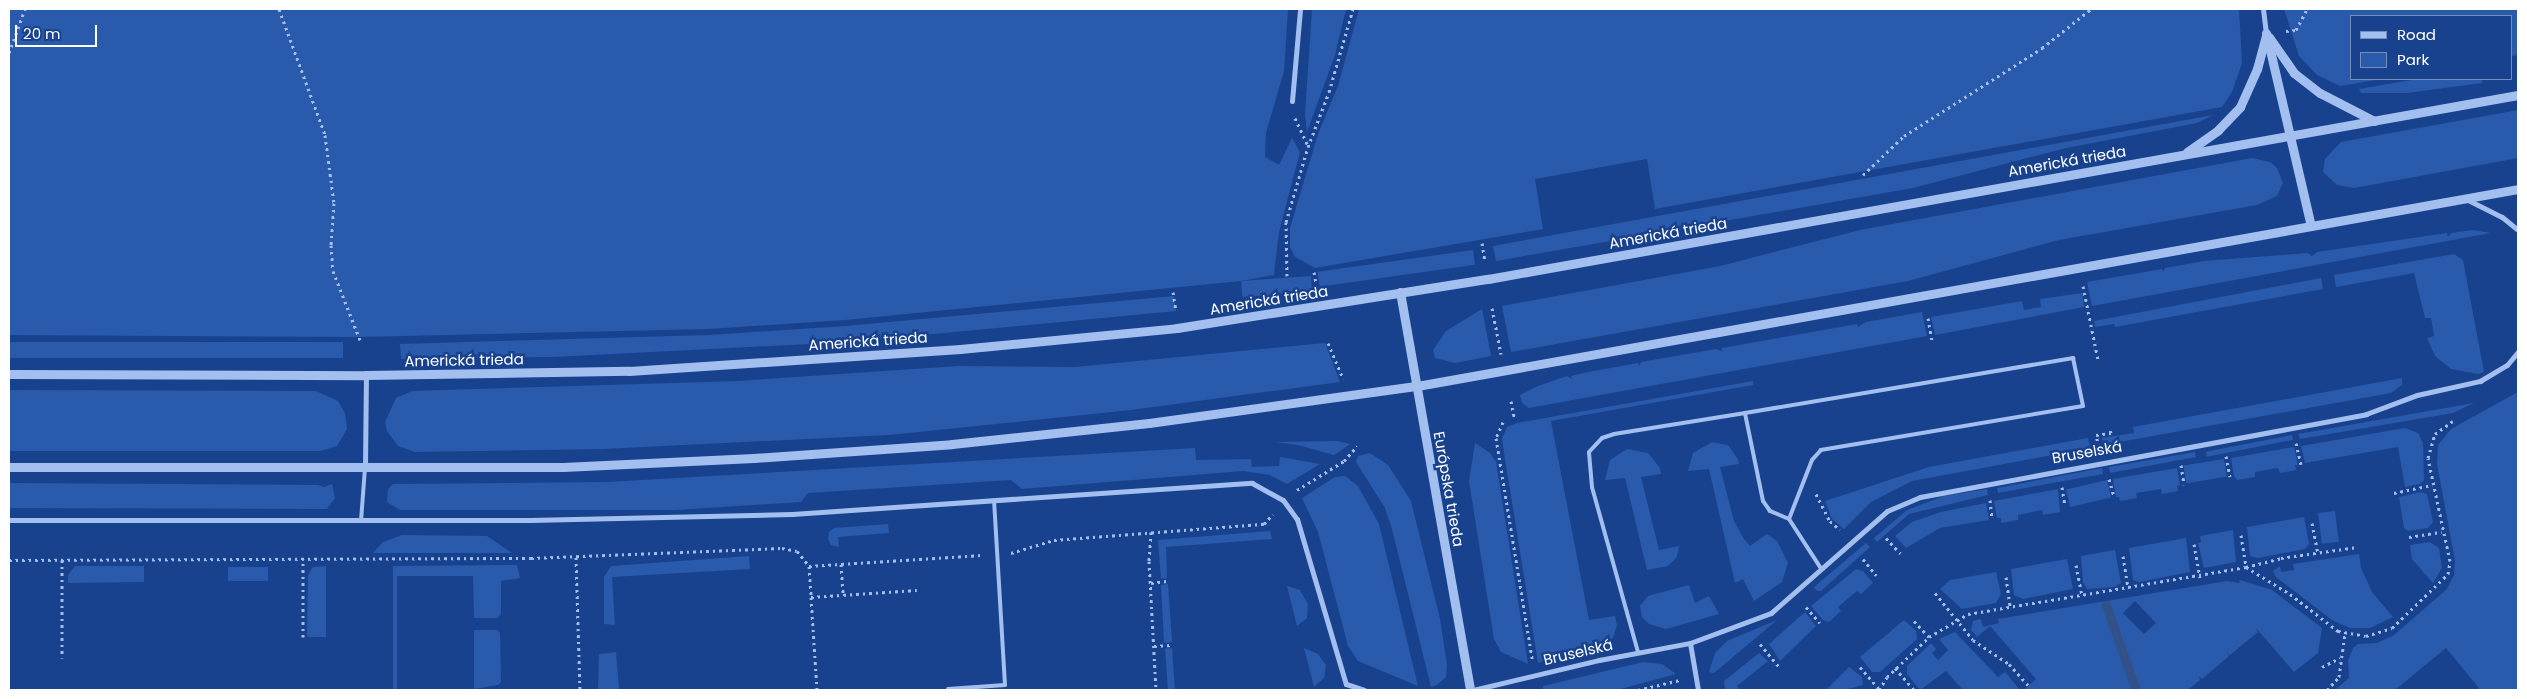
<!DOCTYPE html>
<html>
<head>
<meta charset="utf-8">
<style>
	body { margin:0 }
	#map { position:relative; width:2527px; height:699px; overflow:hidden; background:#18428d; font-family:Poppins,sans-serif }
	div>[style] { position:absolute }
	.green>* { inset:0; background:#2a5aab; transform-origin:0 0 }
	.stream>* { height:9px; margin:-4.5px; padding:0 4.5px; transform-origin:4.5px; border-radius:4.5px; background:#325189 }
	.path>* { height:3px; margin-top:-1.5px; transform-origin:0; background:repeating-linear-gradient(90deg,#a3bfef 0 2.5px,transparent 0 6.5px) }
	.service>* { height:4px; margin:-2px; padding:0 2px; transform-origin:2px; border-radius:2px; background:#a3bfef }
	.minor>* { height:5px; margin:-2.5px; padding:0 2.5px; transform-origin:2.5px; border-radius:2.5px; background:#a3bfef }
	.tertiary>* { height:9px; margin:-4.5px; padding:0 4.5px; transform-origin:4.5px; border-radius:4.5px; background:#a3bfef }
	span { translate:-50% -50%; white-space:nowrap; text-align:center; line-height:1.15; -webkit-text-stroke:5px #18428d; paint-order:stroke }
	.street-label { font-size:15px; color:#fff }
	.frame { position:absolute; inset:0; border:10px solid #fff; pointer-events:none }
	.legend { position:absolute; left:2350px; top:15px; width:162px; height:65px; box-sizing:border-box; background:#18428d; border:1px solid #748ebb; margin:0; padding:6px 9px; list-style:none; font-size:15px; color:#fff }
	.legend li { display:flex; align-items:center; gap:10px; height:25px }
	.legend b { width:25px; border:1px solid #748ebb }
	.scale { position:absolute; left:15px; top:25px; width:82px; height:22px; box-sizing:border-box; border:2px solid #fff; border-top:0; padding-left:6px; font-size:15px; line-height:18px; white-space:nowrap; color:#fff; -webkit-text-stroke:4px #18428d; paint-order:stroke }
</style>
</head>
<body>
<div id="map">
	<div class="green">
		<i style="clip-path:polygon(9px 9px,1288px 9px,1284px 71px,1266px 133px,1265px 157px,1279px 165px,1292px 138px,1300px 152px,1279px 232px,1274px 275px,1241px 281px,845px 320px,709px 329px,359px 337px,9px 335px)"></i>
		<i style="clip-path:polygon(1312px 9px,1346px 9px,1335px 55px,1307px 132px,1305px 115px)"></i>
		<i style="clip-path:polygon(1359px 9px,2239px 9px,2242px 63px,2232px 92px,2222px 107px,1655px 209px,1647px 159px,1535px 179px,1543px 229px,1315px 268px,1295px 257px,1290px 247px,1290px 228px,1318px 134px,1338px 86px)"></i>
		<i style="clip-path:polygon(2284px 9px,2518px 9px,2518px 55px,2511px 56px,2511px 16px,2351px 16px,2351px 79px,2382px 79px,2340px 86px,2317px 75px,2299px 56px)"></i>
		<i style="clip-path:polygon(2417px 79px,2482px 79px,2482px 83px,2407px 93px,2361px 93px,2359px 89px)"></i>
		<i style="clip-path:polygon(2518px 110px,2518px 158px,2354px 188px,2337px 185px,2323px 172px,2325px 159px,2341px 142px)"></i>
		<i style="clip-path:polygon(2213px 115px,2197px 123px,2066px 148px,1913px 188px,1496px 261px,1493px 246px)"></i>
		<i style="clip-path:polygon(2252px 158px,2270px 162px,2277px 168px,2283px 183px,2277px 196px,2257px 205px,2059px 240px,1908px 281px,1511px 352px,1502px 306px,1720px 266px,1860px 230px)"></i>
		<i style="clip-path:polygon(2473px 230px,2491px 233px,2092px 306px,2087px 282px,2162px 269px,2163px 272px,2165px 268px,2204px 261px,2308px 253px,2312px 256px,2317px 252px,2447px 233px,2448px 237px,2451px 233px)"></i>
		<i style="left:1473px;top:250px;width:15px;height:157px;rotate:82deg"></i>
		<i style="clip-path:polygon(2454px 254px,2463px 260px,2484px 372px,2478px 374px,2451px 369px,2435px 356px,2427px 338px,2434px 336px,2431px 318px,2425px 318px,2414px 273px,2336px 287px,2334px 275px)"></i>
		<i style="left:1311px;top:276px;width:16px;height:70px;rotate:86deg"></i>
		<i style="clip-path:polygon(2321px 278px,2323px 289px,2115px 327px,2114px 324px,2095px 327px,2094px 321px)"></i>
		<i style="clip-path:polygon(2082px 293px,2084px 307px,1935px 335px,1931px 317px,2022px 301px,2024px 310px,2041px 307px,2040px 299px)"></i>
		<i style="clip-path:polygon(1174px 296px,1176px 311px,849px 342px,554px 357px,401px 359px,400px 344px,709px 335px,845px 326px)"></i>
		<i style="clip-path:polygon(1482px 309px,1491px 356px,1455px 363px,1435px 358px,1433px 350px,1446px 331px)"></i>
		<i style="clip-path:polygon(1922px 312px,1927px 336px,1529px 408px,1522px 403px,1520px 395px,1538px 386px,1567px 376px,1572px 379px,1571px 376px,1588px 372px,1638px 363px,1639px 366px,1641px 362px,1716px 349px,1722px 351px,1722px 348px,1857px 324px,1858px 327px,1866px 322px)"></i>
		<i style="left:9px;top:342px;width:334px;height:16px"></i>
		<i style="clip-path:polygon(1325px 343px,1340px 382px,1131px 410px,889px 435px,603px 449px,415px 452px,398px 446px,387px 431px,385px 422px,396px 398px,412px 391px,738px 381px,958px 366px,1075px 367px)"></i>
		<i style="clip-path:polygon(2402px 378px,2402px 385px,2391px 393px,2103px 445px,2102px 438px,2134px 433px,2133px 427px)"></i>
		<i style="clip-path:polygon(1753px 381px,1753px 385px,1551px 421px,1589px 620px,1615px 616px,1617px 625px,1613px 638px,1606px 644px,1538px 663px,1505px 459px,1502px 439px,1507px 427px,1517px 423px)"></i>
		<i style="clip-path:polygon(9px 390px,316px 391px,338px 401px,345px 413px,347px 429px,337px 446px,321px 451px,9px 451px)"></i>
		<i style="clip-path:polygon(2518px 392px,2518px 690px,2477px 690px,2479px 688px,2446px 648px,2395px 690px,2335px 690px,2349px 678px,2348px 661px,2353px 648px,2358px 644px,2377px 643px,2394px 635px,2447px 589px,2454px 575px,2455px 561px,2437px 464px,2438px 445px,2451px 429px)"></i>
		<i style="clip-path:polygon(2474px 403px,2453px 413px,2300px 439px,2298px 434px)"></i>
		<i style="clip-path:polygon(2405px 428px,2418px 433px,2423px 443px,2424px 480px,2420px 484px,2405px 487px,2398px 447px,2305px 463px,2301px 446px)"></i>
		<i style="left:2292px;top:435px;width:5px;height:88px;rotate:79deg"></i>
		<i style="clip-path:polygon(2088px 438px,2090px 448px,1912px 481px,1871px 502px,1844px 529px,1832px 519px,1825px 501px,1929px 467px)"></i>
		<i style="clip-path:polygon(1337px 441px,1350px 444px,1334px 455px,1298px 445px,1275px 442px)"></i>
		<i style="clip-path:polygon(1712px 442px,1728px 445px,1738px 459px,1739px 464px,1720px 467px,1734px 521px,1744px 539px,1750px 546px,1767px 534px,1777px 541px,1788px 563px,1782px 582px,1754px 601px,1743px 579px,1735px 583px,1709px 469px,1688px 471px,1693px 453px)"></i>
		<i style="clip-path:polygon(1475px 443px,1490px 453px,1496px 462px,1528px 664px,1501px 652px,1494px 639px,1469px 481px)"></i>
		<i style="clip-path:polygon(2294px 447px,2298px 465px,2295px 465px,2296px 470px,2280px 473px,2278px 468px,2255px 472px,2255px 477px,2237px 480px,2234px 476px,2231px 458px)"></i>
		<i style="clip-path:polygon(1195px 448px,1196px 460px,1251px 459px,1252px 467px,1279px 466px,1280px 457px,1320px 464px,1287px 484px,1270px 475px,1243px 471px,1022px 489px,1011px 480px,808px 493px,801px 502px,676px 510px,400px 510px,387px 502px,388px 489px,393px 484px,607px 482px)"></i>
		<i style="clip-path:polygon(1627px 449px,1648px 453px,1660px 468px,1661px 474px,1641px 477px,1659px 550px,1679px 546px,1677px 557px,1668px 566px,1647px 570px,1625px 478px,1605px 480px,1610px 460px)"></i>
		<i style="clip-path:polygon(2195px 452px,2196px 457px,2110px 473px,2109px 467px)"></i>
		<i style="clip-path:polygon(1370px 453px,1388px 465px,1411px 501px,1440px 619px,1447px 665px,1446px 677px,1437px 685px,1431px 687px,1392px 529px,1385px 508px,1356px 462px,1358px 456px)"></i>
		<i style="left:2224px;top:459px;width:18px;height:41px;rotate:81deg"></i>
		<i style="clip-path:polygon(2102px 468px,2103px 474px,1998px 493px,1997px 488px)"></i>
		<i style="clip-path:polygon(2177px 468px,2180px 485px,2177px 486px,2178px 491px,2162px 494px,2161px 489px,2136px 493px,2137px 498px,2120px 501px,2119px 497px,2116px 497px,2113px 479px)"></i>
		<i style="clip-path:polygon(1345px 476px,1358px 486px,1379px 524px,1418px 686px,1358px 661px,1348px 646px,1318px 532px,1302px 498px,1335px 477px)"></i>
		<i style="left:2107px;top:480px;width:18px;height:42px;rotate:77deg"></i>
		<i style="clip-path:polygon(9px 483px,318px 485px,324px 487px,332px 484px,335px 498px,327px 509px,9px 508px)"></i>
		<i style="clip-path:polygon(1987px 489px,1988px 495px,1909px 514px,1877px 542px,1874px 538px,1907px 510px,1944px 496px)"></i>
		<i style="clip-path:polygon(2058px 489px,2060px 512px,2043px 515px,2042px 510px,2018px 515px,2018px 520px,2001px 523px,2001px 518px,1997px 518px,1994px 501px)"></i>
		<i style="clip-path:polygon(2420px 492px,2427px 494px,2433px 522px,2428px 528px,2408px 531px,2404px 528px,2399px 497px)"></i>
		<i style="clip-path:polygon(1986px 503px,1989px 520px,1940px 528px,1906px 548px,1895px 536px,1912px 522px,1941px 512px)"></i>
		<i style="left:2335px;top:511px;width:31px;height:17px;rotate:83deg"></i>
		<i style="clip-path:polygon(2304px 517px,2309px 544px,2305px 549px,2258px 558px,2250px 556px,2247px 527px)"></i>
		<i style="clip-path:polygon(888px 524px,889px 533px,838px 537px,839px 547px,831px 545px,828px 539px,829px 532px,834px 528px)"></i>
		<i style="clip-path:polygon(2233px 530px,2236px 562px,2204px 568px,2198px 543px,2201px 542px,2200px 536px)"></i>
		<i style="clip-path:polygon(1270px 531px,1272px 539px,1166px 547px,1167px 578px,1161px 579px,1158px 540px)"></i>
		<i style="clip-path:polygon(402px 535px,487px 536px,512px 553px,373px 553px,383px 542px)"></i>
		<i style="clip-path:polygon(2186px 538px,2190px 572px,2139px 582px,2133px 580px,2129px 548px)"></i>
		<i style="clip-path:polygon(2430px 542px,2439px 548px,2442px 568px,2433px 583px,2412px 559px,2410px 545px)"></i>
		<i style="clip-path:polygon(1866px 543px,1870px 547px,1821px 591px,1817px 591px,1814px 587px)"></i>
		<i style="clip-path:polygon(2115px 550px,2121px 583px,2114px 587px,2087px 589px,2083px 582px,2081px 556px)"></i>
		<i style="clip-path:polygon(2359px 554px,2361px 568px,2372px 592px,2393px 617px,2370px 628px,2350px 628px,2332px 620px,2276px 577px,2273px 571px,2280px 566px,2281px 572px,2294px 570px,2293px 564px)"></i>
		<i style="clip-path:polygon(749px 556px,750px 569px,612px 577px,615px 625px,604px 624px,604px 577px,611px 566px)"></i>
		<i style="clip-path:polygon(2067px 559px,2073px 589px,2023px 599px,2014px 595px,2011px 569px)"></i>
		<i style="clip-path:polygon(517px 565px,520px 578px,501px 581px,501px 614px,497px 618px,474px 618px,473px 576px,397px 576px,397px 690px,393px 690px,393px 566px)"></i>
		<i style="clip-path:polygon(75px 566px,144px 566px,144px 582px,68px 583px,68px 575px)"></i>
		<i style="clip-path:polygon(326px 566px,326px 637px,307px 637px,308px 575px,313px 567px)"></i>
		<i style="left:228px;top:567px;width:40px;height:14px"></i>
		<i style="clip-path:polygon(1856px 569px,1863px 571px,1873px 583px,1861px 594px,1857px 591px,1838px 607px,1841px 611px,1829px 622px,1823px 620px,1811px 606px)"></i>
		<i style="clip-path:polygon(1996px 572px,2001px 594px,1996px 603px,1962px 609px,1940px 589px,1950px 580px)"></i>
		<i style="clip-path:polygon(evenodd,2240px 580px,2272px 590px,2322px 628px,2318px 653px,2294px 672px,2256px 628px,2258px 632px,2230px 655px,2227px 653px,2229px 656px,2202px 679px,2199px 676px,2200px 680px,2188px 690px,2024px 690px,2036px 679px,1990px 626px,1977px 637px,1971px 630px,1973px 621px,1981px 619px,1983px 627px,1999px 623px,1998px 619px,2227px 581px,2239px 583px,2240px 580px,2135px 601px,2156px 623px,2144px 634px,2123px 613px,2135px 601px)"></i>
		<i style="clip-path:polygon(1168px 584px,1172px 642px,1164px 643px,1161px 585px)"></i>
		<i style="clip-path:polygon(1689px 585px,1695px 603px,1709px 596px,1719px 614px,1666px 629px,1649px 624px,1642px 617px,1640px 606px,1648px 596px)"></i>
		<i style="clip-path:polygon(1287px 586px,1300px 590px,1308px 604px,1307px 618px,1297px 626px)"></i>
		<i style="clip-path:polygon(1805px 612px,1816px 626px,1780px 661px,1769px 644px)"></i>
		<i style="clip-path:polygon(1777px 620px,1714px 673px,1709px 672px,1715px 653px,1727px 641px)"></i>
		<i style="clip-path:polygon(1904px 620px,1916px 631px,1917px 639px,1880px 672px,1872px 672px,1860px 657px)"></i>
		<i style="clip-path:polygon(474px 630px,497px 630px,500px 633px,501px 682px,498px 685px,474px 689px)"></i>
		<i style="clip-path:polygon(1955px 632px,1998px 677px,2005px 672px,2020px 690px,1963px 690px,1946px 671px,1920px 690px,1907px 674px,1907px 666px,1931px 643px,1936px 649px,1932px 653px,1938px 660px,1948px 650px,1939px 639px)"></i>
		<i style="left:1172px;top:648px;width:42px;height:7px;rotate:86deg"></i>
		<i style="clip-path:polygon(1304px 648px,1318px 654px,1326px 665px,1324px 678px,1314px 687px)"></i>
		<i style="clip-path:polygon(616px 652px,619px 690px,598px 690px,599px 654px)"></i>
		<i style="clip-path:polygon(1759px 653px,1768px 661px,1737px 686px,1740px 690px,1725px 690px,1724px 681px)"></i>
		<i style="clip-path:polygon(1643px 662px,1662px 664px,1676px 674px,1617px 690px,1543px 690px,1543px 686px)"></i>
		<i style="clip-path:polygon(1849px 667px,1862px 677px,1863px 685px,1845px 690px,1826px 690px)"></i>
	</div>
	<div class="stream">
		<i style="left:2106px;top:605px;width:90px;rotate:70.6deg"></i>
	</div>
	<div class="path">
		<i style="left:279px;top:9px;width:134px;rotate:69.9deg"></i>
		<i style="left:325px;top:135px;width:69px;rotate:82.5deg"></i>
		<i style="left:334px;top:203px;width:42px;rotate:94.1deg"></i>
		<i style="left:331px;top:245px;width:26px;rotate:86deg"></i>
		<i style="left:333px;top:271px;width:74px;rotate:68.6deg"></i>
		<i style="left:2286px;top:31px;width:10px;rotate:-6deg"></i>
		<i style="left:2296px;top:30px;width:24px;rotate:-62deg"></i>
		<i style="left:9px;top:53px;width:47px;rotate:-70deg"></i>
		<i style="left:1295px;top:118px;width:31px;rotate:65deg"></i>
		<i style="left:1863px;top:175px;width:57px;rotate:-43.6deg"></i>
		<i style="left:1904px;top:136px;width:164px;rotate:-32.5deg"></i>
		<i style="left:2042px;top:48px;width:63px;rotate:-38.5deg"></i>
		<i style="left:1482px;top:243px;width:19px;rotate:81deg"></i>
		<i style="left:1314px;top:272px;width:17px;rotate:80deg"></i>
		<i style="left:1287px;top:276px;width:54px;rotate:-91.1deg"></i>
		<i style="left:1286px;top:222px;width:78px;rotate:-73.7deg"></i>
		<i style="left:1308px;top:147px;width:59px;rotate:-69.1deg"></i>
		<i style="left:1329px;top:92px;width:86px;rotate:-73.9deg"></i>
		<i style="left:2083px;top:286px;width:76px;rotate:78.5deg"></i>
		<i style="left:1173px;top:292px;width:19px;rotate:81deg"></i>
		<i style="left:1492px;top:308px;width:47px;rotate:78.9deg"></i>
		<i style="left:1928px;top:318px;width:23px;rotate:80deg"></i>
		<i style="left:1328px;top:343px;width:39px;rotate:67deg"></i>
		<i style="left:1511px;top:401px;width:16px;rotate:79deg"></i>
		<i style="left:1503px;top:422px;width:17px;rotate:114deg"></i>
		<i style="left:1496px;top:438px;width:224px;rotate:80.7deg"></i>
		<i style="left:2296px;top:443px;width:22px;rotate:77deg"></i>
		<i style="left:2099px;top:447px;width:12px;rotate:-104deg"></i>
		<i style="left:2096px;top:435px;width:15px;rotate:-8deg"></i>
		<i style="left:2111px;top:433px;width:3px;rotate:-108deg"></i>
		<i style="left:2226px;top:456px;width:21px;rotate:79deg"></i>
		<i style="left:2181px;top:465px;width:20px;rotate:81deg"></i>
		<i style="left:2109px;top:479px;width:19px;rotate:74deg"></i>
		<i style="left:2062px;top:487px;width:19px;rotate:81deg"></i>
		<i style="left:1297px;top:490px;width:55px;rotate:-31.7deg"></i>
		<i style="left:1344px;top:461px;width:20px;rotate:-49deg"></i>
		<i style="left:2394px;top:493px;width:39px;rotate:-12deg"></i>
		<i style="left:1816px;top:494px;width:30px;rotate:63deg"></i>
		<i style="left:1830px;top:521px;width:13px;rotate:42deg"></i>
		<i style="left:1990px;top:500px;width:19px;rotate:84deg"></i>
		<i style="left:2312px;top:523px;width:31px;rotate:79deg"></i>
		<i style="left:1151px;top:532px;width:29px;rotate:94deg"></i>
		<i style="left:1149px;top:561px;width:129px;rotate:86.9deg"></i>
		<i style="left:2241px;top:535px;width:32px;rotate:81deg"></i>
		<i style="left:2246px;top:567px;width:36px;rotate:-14deg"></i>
		<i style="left:2281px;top:558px;width:77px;rotate:-8.2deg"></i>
		<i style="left:2409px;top:537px;width:33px;rotate:-9deg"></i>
		<i style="left:1886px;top:538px;width:21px;rotate:47deg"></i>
		<i style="left:2194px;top:544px;width:34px;rotate:80deg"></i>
		<i style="left:1011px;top:553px;width:45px;rotate:-16.8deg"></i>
		<i style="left:1054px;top:540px;width:211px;rotate:-4.4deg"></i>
		<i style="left:1264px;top:524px;width:13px;rotate:-48deg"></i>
		<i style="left:2123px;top:556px;width:33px;rotate:81deg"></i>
		<i style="left:576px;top:557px;width:133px;rotate:88.3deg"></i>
		<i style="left:1863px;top:559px;width:21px;rotate:51deg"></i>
		<i style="left:9px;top:560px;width:522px;rotate:-0.22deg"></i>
		<i style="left:531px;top:558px;width:251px;rotate:-2.3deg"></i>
		<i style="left:782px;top:548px;width:15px;rotate:11deg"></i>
		<i style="left:797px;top:551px;width:19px;rotate:51deg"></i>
		<i style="left:809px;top:566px;width:31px;rotate:86deg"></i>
		<i style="left:811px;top:597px;width:106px;rotate:-3.8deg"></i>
		<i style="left:62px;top:560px;width:98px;rotate:90deg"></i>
		<i style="left:841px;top:564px;width:31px;rotate:86deg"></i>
		<i style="left:2076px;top:565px;width:32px;rotate:79deg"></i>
		<i style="left:809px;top:566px;width:174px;rotate:-3.6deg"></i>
		<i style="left:2006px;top:577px;width:30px;rotate:82deg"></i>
		<i style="left:1151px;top:583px;width:16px;rotate:-7deg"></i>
		<i style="left:1935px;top:593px;width:60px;rotate:51deg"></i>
		<i style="left:1973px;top:640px;width:43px;rotate:33.7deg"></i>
		<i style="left:2009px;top:664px;width:30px;rotate:48deg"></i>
		<i style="left:811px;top:597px;width:93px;rotate:86.3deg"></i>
		<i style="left:1806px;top:607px;width:21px;rotate:49deg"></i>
		<i style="left:1914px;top:621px;width:22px;rotate:47deg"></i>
		<i style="left:303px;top:637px;width:78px;rotate:-90deg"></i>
		<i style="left:1760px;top:644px;width:30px;rotate:50deg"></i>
		<i style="left:1154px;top:646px;width:18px;rotate:-3deg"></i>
		<i style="left:1860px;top:667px;width:29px;rotate:49deg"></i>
		<i style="left:1879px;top:689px;width:5px;rotate:169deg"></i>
		<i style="left:2322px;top:667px;width:20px;rotate:-27deg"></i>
		<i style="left:1895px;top:668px;width:29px;rotate:49deg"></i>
		<i style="left:1638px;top:690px;width:43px;rotate:-13.4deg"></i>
		<i style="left:1879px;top:690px;width:15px;rotate:-58deg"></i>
		<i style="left:1887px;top:677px;width:58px;rotate:-43.6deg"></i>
		<i style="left:1929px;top:637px;width:45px;rotate:-30.5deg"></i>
		<i style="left:1968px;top:614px;width:282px;rotate:-9.6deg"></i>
		<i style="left:2246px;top:567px;width:52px;rotate:31.5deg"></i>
		<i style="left:2290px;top:594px;width:61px;rotate:37.6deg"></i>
		<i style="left:2338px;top:631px;width:28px;rotate:10deg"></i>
		<i style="left:2366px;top:636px;width:27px;rotate:-17deg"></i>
		<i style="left:2392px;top:628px;width:78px;rotate:-44deg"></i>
		<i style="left:2448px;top:574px;width:13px;rotate:-81deg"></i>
		<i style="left:2450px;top:561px;width:105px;rotate:-102.1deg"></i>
		<i style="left:2428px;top:458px;width:25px;rotate:-74deg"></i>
		<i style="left:2435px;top:434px;width:22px;rotate:-36deg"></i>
		<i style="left:2327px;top:690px;width:18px;rotate:-47deg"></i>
		<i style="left:2339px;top:677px;width:43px;rotate:-82.1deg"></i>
	</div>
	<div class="service">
		<i style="left:1789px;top:519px;width:21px;rotate:-157deg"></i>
		<i style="left:1770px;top:511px;width:12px;rotate:-125deg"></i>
		<i style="left:1763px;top:501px;width:90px;rotate:-101.6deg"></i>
		<i style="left:1745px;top:413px;width:333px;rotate:-9.5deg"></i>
		<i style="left:2073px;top:358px;width:49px;rotate:78.2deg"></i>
		<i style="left:2083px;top:406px;width:266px;rotate:170.5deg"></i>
		<i style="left:1821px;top:450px;width:13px;rotate:132deg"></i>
		<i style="left:1812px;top:460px;width:63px;rotate:111.3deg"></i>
		<i style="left:1789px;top:519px;width:57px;rotate:57.1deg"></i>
		<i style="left:361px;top:521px;width:53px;rotate:-85.7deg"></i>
		<i style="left:1638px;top:652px;width:171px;rotate:-105.6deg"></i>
		<i style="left:1592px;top:487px;width:35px;rotate:-95deg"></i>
		<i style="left:1589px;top:452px;width:19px;rotate:-47deg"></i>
		<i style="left:1602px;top:438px;width:13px;rotate:-18deg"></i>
		<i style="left:1614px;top:434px;width:133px;rotate:-9.1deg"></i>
		<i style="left:948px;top:689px;width:57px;rotate:-4deg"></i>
		<i style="left:1005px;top:685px;width:185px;rotate:-93.4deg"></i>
	</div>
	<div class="minor">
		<i style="left:2263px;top:9px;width:24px;rotate:83deg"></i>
		<i style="left:1292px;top:101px;width:92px;rotate:-85deg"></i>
		<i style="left:2466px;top:199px;width:40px;rotate:26.6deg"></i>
		<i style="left:2502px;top:217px;width:21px;rotate:39deg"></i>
		<i style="left:365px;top:467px;width:92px;rotate:-89.4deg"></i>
		<i style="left:9px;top:520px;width:521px"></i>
		<i style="left:530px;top:520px;width:262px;rotate:-1.3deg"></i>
		<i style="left:792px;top:514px;width:461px;rotate:-3.9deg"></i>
		<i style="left:1252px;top:483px;width:35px;rotate:29deg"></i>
		<i style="left:1283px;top:500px;width:24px;rotate:54deg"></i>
		<i style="left:1297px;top:519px;width:172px;rotate:73.5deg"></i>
		<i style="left:1346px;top:684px;width:19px;rotate:18deg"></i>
		<i style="left:1690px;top:643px;width:48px;rotate:80.3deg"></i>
		<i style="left:1473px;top:690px;width:130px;rotate:-13.4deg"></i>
		<i style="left:1599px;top:660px;width:93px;rotate:-10.6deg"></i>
		<i style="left:1690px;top:643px;width:86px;rotate:-20.3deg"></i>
		<i style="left:1771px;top:613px;width:154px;rotate:-41.3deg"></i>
		<i style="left:1887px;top:511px;width:36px;rotate:-23deg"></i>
		<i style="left:1920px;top:497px;width:454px;rotate:-10.5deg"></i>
		<i style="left:2366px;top:414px;width:54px;rotate:-20.4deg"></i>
		<i style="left:2417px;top:395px;width:65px;rotate:-12.5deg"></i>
		<i style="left:2480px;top:381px;width:31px;rotate:-31deg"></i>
		<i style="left:2507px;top:365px;width:17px;rotate:-50deg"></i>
	</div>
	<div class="tertiary">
		<i style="left:2266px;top:33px;width:198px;rotate:76.9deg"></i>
		<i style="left:2269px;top:37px;width:44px;rotate:55.2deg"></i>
		<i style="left:2294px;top:73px;width:33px;rotate:38deg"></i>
		<i style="left:2320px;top:93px;width:61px;rotate:27.4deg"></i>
		<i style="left:2187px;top:152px;width:38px;rotate:-35deg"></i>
		<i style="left:2218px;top:130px;width:32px;rotate:-46deg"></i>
		<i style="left:2240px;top:107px;width:42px;rotate:-65.9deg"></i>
		<i style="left:2257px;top:69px;width:35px;rotate:-75deg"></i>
		<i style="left:1400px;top:292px;width:404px;rotate:80deg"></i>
		<i style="left:9px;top:374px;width:357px;rotate:0.2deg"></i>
		<i style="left:366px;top:375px;width:263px;rotate:-0.9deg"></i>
		<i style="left:629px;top:371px;width:332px;rotate:-3.8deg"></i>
		<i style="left:960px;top:349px;width:218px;rotate:-5.5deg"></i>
		<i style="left:1177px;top:328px;width:315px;rotate:-9deg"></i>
		<i style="left:1488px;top:279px;width:1046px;rotate:-10.13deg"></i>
		<i style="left:9px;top:467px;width:554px"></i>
		<i style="left:563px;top:467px;width:191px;rotate:-2.7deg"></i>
		<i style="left:754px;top:458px;width:198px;rotate:-4deg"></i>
		<i style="left:952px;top:444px;width:198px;rotate:-6.1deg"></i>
		<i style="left:1149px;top:423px;width:271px;rotate:-7.9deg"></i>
		<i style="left:1417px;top:386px;width:1118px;rotate:-10.14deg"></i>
	</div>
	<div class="street-label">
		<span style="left:2067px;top:161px;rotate:-10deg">Americká trieda</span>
		<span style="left:1668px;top:233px;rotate:-10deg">Americká trieda</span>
		<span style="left:1269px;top:300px;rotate:-9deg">Americká trieda</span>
		<span style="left:868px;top:341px;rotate:-4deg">Americká trieda</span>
		<span style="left:464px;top:360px;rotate:-1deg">Americká trieda</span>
		<span style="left:2087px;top:452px;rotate:-10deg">Bruselská</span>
		<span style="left:1449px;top:489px;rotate:80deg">Európska trieda</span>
		<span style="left:1578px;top:652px;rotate:-13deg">Bruselská</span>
	</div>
	<div class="frame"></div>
	<ul class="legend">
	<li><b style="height:6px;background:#a3bfef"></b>Road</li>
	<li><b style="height:14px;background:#2a5aab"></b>Park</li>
	</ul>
	<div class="scale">20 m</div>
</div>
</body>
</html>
